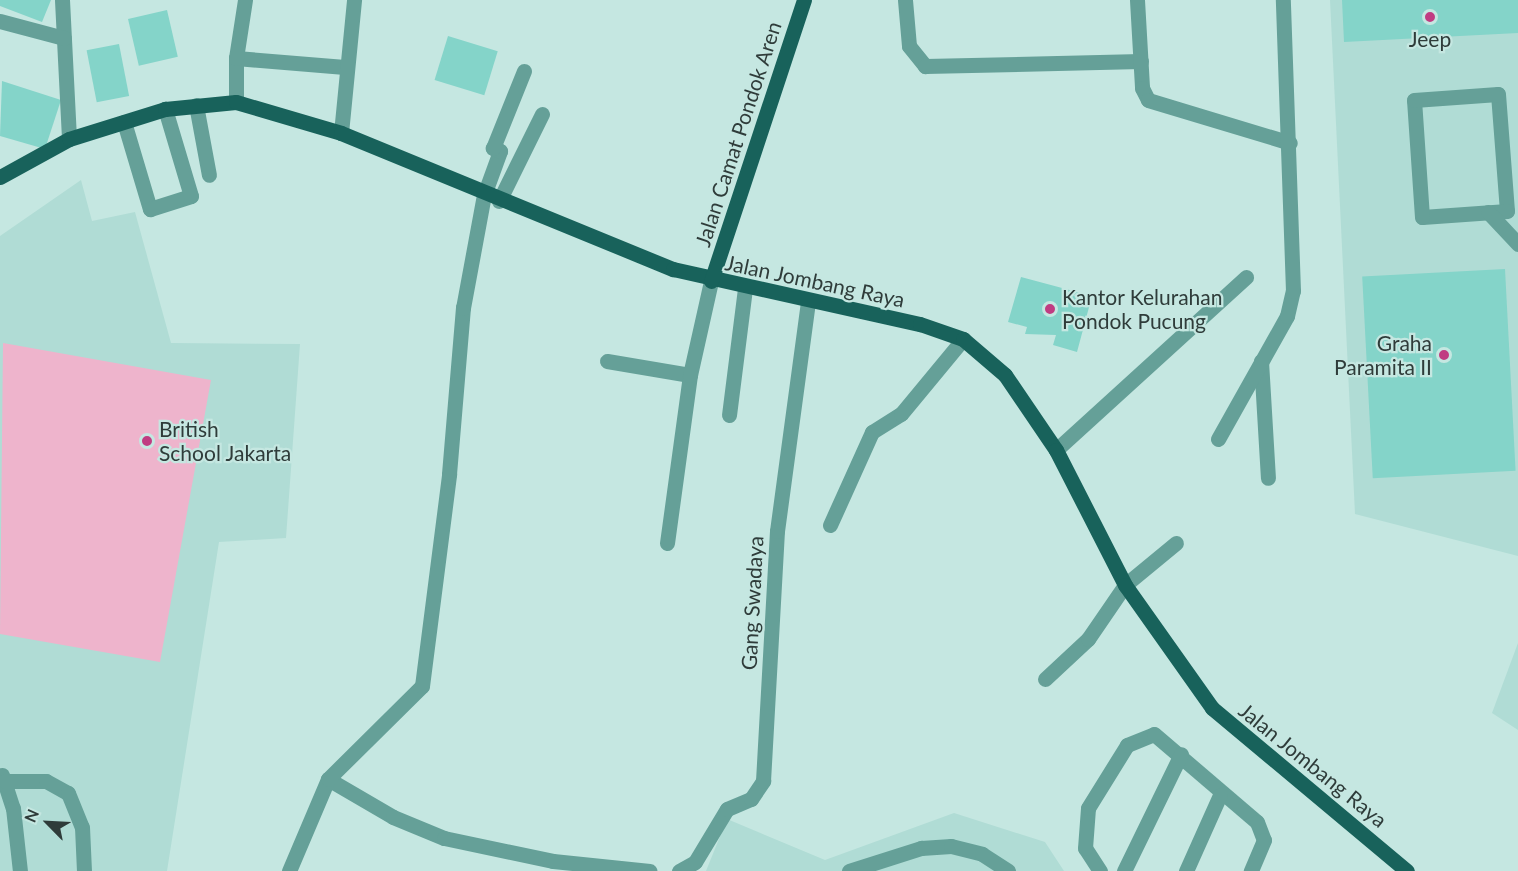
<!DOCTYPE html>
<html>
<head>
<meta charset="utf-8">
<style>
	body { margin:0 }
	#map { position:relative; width:1518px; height:871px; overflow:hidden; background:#c5e7e1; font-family:Lato,sans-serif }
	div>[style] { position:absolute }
	.built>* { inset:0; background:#b0dcd5 }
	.green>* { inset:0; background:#eeb4cc }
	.building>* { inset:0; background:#84d4c9; transform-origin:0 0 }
	.minor>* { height:15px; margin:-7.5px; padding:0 7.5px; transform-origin:7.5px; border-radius:7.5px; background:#65a098 }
	.major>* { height:15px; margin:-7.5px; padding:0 7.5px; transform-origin:7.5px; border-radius:7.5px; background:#18625b }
	.dots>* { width:16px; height:16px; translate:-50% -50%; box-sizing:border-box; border:3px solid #c5e7e1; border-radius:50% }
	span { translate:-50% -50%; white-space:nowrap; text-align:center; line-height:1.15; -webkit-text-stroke:4.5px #c5e7e1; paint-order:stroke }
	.poi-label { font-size:21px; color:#2f3c3a }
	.left { translate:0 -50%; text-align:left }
	.right { translate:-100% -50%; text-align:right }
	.street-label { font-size:21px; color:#2f3c3a }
	.north { position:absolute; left:18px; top:793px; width:60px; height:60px; -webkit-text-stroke:4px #c5e7e1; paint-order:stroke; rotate:294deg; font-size:16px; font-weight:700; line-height:24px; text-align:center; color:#2f3c3a }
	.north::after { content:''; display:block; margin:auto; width:21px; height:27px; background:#2f3c3a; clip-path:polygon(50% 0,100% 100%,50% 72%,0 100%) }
</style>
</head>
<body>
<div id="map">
	<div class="built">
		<i style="clip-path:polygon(1330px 0,1518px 0,1518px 556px,1355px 514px)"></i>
		<i style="clip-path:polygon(81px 180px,92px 221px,135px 212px,171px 343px,300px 344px,286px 538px,219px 542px,167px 871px,0 871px,0 236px)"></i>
		<i style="clip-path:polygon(1518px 643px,1518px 730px,1492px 713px)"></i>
		<i style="clip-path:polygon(954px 813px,1045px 842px,1064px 871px,706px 871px,727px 819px,825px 860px)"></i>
	</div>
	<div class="green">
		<i style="clip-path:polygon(3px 343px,211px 380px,160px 662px,0 634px)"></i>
	</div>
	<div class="building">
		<i style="clip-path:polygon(0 0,51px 0,42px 22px,0 6px)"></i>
		<i style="clip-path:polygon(1342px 0,1518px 0,1518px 33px,1344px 42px)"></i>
		<i style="left:167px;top:10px;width:48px;height:40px;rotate:77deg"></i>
		<i style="left:448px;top:36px;width:52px;height:46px;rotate:17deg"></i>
		<i style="left:119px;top:44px;width:53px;height:33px;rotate:79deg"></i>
		<i style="clip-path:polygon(2px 81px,61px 100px,45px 149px,0 136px)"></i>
		<i style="left:1505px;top:269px;width:202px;height:143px;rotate:87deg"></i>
		<i style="clip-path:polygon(1021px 277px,1092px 296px,1077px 352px,1053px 345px,1056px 335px,1025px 334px,1027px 327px,1008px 322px)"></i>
	</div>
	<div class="minor">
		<i style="left:62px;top:0;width:139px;rotate:87.1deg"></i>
		<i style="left:905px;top:0;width:46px;rotate:85deg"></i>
		<i style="left:909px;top:46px;width:26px;rotate:51deg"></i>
		<i style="left:925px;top:66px;width:216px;rotate:-1.3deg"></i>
		<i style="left:1137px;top:0;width:88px;rotate:86.7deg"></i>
		<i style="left:1142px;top:88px;width:13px;rotate:63deg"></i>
		<i style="left:1148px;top:100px;width:148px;rotate:16.8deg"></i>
		<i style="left:0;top:21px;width:66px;rotate:14.9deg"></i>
		<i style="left:236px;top:58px;width:109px;rotate:4.7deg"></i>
		<i style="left:1498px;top:94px;width:117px;rotate:85.6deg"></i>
		<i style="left:1507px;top:211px;width:85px;rotate:176deg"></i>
		<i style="left:1422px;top:217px;width:117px;rotate:-93.9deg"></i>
		<i style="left:1414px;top:100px;width:84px;rotate:-4.1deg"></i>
		<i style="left:236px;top:102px;width:44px;rotate:-90deg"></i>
		<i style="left:236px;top:58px;width:59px;rotate:-81.2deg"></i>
		<i style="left:196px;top:105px;width:71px;rotate:79.5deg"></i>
		<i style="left:124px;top:122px;width:91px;rotate:73.4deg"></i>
		<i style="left:150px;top:209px;width:43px;rotate:-17.6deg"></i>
		<i style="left:191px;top:196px;width:91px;rotate:-106.6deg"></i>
		<i style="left:341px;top:133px;width:134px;rotate:-84.4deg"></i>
		<i style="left:499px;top:201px;width:97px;rotate:-63.7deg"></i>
		<i style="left:1488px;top:212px;width:44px;rotate:46.8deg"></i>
		<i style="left:607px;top:361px;width:84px;rotate:9.6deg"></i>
		<i style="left:1261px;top:361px;width:117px;rotate:86.6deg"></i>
		<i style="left:729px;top:415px;width:128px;rotate:-82.8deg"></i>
		<i style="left:1218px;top:439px;width:141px;rotate:-60.7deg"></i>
		<i style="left:1287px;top:316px;width:26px;rotate:-77deg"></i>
		<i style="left:1293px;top:291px;width:291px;rotate:-92deg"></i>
		<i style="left:1056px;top:450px;width:257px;rotate:-42.3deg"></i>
		<i style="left:830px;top:525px;width:102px;rotate:-65.7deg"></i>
		<i style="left:872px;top:432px;width:34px;rotate:-32deg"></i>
		<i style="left:901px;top:414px;width:97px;rotate:-50.4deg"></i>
		<i style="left:667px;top:543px;width:170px;rotate:-82.2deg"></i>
		<i style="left:690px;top:375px;width:96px;rotate:-77.4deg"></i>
		<i style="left:1045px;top:679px;width:59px;rotate:-42.9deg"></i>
		<i style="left:1088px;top:639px;width:65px;rotate:-55.6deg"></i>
		<i style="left:1125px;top:585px;width:66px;rotate:-39.5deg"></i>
		<i style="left:2px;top:775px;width:35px;rotate:72deg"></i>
		<i style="left:13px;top:808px;width:63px;rotate:83.7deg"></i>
		<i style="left:328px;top:779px;width:75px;rotate:30.3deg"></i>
		<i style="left:393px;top:817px;width:55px;rotate:22.4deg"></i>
		<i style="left:444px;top:838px;width:111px;rotate:11.9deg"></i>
		<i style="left:553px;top:861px;width:97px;rotate:5.9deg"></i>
		<i style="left:5px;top:781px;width:41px"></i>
		<i style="left:46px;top:781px;width:25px;rotate:29deg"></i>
		<i style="left:68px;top:793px;width:37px;rotate:68deg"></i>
		<i style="left:82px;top:827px;width:44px;rotate:87.4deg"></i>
		<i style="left:289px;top:871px;width:100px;rotate:-67deg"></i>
		<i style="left:328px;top:779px;width:132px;rotate:-44.7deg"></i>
		<i style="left:422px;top:686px;width:214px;rotate:-82.7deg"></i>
		<i style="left:449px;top:474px;width:167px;rotate:-85.2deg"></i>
		<i style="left:463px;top:308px;width:115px;rotate:-79.5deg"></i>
		<i style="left:484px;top:195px;width:47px;rotate:-70deg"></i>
		<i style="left:500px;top:151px;width:8px;rotate:-157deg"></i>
		<i style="left:493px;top:148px;width:83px;rotate:-68.1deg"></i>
		<i style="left:679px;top:871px;width:18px;rotate:-29deg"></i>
		<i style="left:695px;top:862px;width:62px;rotate:-58.9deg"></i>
		<i style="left:727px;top:809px;width:26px;rotate:-23deg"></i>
		<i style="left:751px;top:799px;width:22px;rotate:-56deg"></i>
		<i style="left:763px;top:781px;width:250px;rotate:-86.8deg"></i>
		<i style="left:777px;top:531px;width:232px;rotate:-82.3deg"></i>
		<i style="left:849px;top:871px;width:76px;rotate:-17.7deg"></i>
		<i style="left:921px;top:848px;width:30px;rotate:-4deg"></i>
		<i style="left:951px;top:846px;width:32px;rotate:14deg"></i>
		<i style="left:982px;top:854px;width:31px;rotate:33deg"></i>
		<i style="left:1100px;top:871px;width:27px;rotate:-123deg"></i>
		<i style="left:1085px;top:848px;width:40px;rotate:-85.7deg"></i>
		<i style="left:1088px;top:808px;width:74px;rotate:-58.2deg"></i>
		<i style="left:1127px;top:745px;width:29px;rotate:-22deg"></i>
		<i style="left:1154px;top:734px;width:135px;rotate:40.5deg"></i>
		<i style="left:1257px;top:822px;width:19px;rotate:69deg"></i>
		<i style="left:1264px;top:840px;width:34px;rotate:113deg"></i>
		<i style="left:1124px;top:871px;width:130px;rotate:-64deg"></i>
		<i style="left:1186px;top:871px;width:83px;rotate:-65.9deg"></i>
	</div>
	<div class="major">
		<i style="left:0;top:177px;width:79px;rotate:-28.8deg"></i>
		<i style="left:69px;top:139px;width:101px;rotate:-17.4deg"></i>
		<i style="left:165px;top:109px;width:71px;rotate:-5.6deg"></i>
		<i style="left:236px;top:102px;width:109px;rotate:16.4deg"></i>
		<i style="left:341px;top:133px;width:359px;rotate:22.3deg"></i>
		<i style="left:673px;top:269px;width:253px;rotate:12.6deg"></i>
		<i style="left:920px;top:324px;width:46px;rotate:19.2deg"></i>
		<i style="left:963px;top:339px;width:55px;rotate:40.6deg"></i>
		<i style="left:1005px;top:375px;width:91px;rotate:55.8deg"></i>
		<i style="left:1056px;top:450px;width:152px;rotate:62.9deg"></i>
		<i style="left:1125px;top:585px;width:151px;rotate:54.7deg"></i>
		<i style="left:1212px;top:708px;width:254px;rotate:39.9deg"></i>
		<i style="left:711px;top:281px;width:296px;rotate:-71.7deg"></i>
	</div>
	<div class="dots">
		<i style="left:1430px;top:17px;background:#c03c82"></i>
		<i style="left:1050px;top:309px;background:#c03c82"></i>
		<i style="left:1444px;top:355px;background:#c03c82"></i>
		<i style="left:147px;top:441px;background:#c03c82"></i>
	</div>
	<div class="poi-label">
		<span style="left:1430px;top:39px">Jeep</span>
		<span class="left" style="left:1062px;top:309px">Kantor Kelurahan<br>Pondok Pucung</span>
		<span class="right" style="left:1432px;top:355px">Graha<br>Paramita II</span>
		<span class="left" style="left:159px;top:441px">British<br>School Jakarta</span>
	</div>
	<div class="street-label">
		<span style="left:738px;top:134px;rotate:-72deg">Jalan Camat Pondok Aren</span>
		<span style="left:815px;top:281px;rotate:12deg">Jalan Jombang Raya</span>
		<span style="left:752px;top:603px;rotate:-87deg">Gang Swadaya</span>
		<span style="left:1313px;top:765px;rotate:39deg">Jalan Jombang Raya</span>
	</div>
	<div class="north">N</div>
</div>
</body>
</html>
